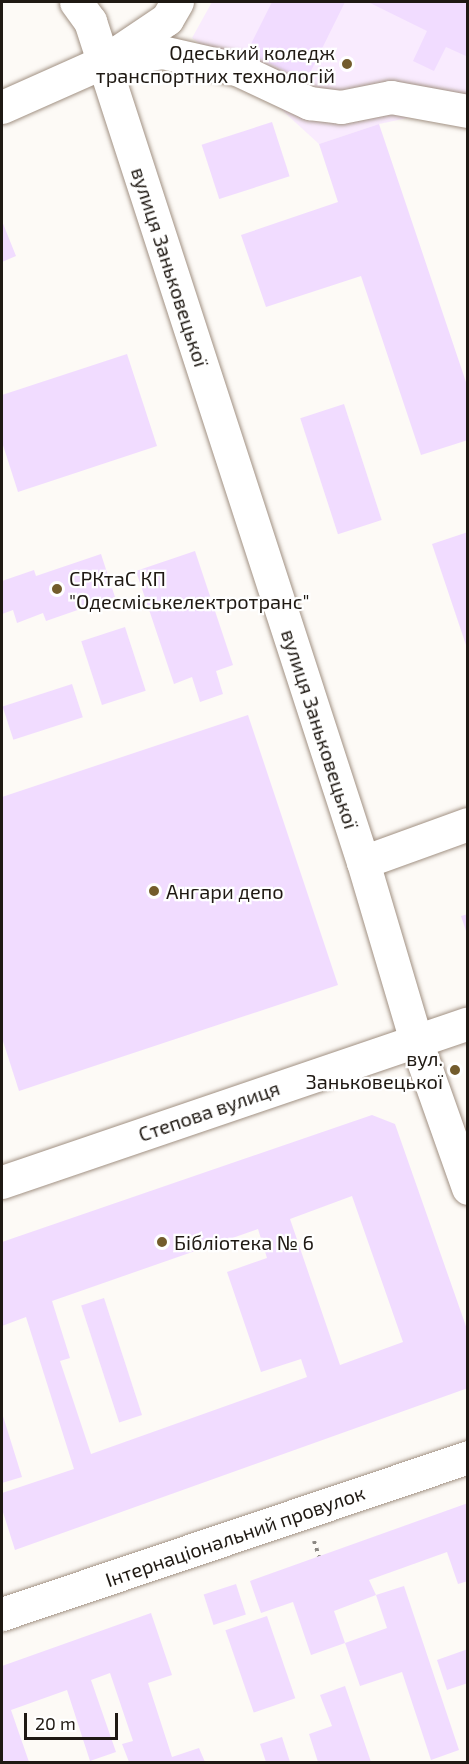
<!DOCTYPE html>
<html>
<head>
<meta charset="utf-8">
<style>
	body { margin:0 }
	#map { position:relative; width:469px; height:1764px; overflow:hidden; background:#fdfaf6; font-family:"Exo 2",sans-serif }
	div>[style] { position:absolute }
	.education>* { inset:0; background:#f9ebfe }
	.building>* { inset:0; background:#f1dcff; transform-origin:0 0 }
	.path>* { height:4px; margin-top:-2px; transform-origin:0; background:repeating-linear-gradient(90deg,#8b8782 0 3px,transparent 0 7.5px) }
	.roads { filter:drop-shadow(0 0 2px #a19183) drop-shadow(0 0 2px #a19183) }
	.minor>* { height:33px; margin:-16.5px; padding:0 16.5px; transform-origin:16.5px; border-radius:16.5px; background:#fff }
	.dots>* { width:16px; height:16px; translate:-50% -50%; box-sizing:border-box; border:3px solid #fff; border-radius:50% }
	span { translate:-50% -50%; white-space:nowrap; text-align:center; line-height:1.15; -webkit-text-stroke:4.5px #fff; paint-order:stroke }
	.poi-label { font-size:20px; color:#1f1913 }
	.right { translate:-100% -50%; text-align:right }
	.left { translate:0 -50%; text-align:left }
	.street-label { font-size:20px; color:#1f1913 }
	.frame { position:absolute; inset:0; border:3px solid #1f1913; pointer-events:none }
	.scale { position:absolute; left:24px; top:1713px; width:94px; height:27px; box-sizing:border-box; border:3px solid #1f1913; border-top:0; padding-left:8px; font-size:18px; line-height:21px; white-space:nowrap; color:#1f1913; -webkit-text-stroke:4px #fff; paint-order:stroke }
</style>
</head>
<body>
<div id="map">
	<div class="education">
		<i style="clip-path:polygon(212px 2px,467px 2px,467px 118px,441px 111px,379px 124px,319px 144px,260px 90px,192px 38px)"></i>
	</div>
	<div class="building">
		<i style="clip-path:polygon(272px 2px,345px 2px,306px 81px,247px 52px)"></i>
		<i style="clip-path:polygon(368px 2px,468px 2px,466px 56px,446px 47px,434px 71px,413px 61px,427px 31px)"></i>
		<i style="left:272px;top:122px;width:57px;height:74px;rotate:72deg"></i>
		<i style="clip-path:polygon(379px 124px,468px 388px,468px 440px,421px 455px,361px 276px,266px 307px,241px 235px,338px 202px,319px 144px)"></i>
		<i style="clip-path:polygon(2px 221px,16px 256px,2px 262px)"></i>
		<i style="clip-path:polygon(127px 354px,157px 446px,18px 492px,2px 442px,2px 395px)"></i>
		<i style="left:344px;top:404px;width:122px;height:46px;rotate:72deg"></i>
		<i style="clip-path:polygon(468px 532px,468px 648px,467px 648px,432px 544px)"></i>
		<i style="clip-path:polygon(195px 551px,233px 665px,216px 671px,223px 694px,200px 702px,192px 677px,174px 684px,136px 571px)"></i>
		<i style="clip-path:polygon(101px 554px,115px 597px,46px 621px,43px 613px,17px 623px,13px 610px,2px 614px,2px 581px,34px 570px,36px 576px)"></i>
		<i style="left:125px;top:627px;width:67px;height:46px;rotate:72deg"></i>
		<i style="left:72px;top:684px;width:35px;height:73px;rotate:72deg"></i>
		<i style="clip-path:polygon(248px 715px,338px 985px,19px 1091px,2px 1038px,2px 797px)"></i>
		<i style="clip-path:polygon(468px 914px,468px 934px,467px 934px,461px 916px)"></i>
		<i style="clip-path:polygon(evenodd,372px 1115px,395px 1124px,468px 1332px,468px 1388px,15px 1550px,2px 1509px,2px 1493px,74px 1469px,26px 1317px,2px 1326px,2px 1242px,372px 1115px,352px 1196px,403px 1342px,340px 1365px,290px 1219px,352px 1196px,372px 1115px,258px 1229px,267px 1258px,227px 1272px,261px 1372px,301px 1359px,307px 1377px,91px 1454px,60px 1361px,70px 1358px,52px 1301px,258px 1229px)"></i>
		<i style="left:104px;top:1298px;width:123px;height:24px;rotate:72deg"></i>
		<i style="clip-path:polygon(2px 1413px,22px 1477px,2px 1483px)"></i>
		<i style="clip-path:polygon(468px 1503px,468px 1581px,458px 1584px,447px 1552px,369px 1580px,376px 1595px,334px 1611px,345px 1643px,311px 1655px,293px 1602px,261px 1613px,250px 1581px)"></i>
		<i style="left:236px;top:1584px;width:32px;height:34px;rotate:72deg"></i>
		<i style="clip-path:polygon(404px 1586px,459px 1750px,431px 1760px,402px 1672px,360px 1686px,345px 1643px,387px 1628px,376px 1595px)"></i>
		<i style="clip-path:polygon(151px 1613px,172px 1675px,148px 1683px,172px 1757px,199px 1748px,205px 1762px,129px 1762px,122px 1744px,133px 1741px,110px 1673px,91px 1680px,116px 1752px,90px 1761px,67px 1690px,11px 1710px,29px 1762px,2px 1762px,2px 1666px)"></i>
		<i style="left:267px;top:1616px;width:87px;height:44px;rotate:71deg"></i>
		<i style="clip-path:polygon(468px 1649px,468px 1683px,447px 1690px,437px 1660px)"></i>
		<i style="clip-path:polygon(345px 1686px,371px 1762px,318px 1762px,309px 1734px,332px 1726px,320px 1695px)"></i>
		<i style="clip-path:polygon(282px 1737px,290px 1762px,266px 1762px,260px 1744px)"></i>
	</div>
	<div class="path">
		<i style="left:314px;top:1541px;width:16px;rotate:72deg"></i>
	</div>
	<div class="roads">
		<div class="minor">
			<i style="left:76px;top:2px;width:24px;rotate:54deg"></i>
			<i style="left:90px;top:21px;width:884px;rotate:72.02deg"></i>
			<i style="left:363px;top:862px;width:187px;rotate:73.5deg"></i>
			<i style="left:416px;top:1041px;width:156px;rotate:70.5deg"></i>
			<i style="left:103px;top:62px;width:60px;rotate:-9.6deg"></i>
			<i style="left:162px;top:52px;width:77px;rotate:12.8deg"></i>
			<i style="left:237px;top:69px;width:80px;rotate:25.3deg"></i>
			<i style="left:309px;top:103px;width:32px;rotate:7deg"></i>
			<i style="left:341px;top:107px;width:51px;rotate:-11.3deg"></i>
			<i style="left:391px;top:97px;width:78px;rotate:10.3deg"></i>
			<i style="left:2px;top:107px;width:111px;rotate:-24deg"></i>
			<i style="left:103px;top:62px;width:77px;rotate:-33.9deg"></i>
			<i style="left:167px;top:19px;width:20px;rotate:-60deg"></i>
			<i style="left:363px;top:862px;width:112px;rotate:-19.9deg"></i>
			<i style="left:2px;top:1182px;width:492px;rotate:-18.8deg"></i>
			<i style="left:2px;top:1614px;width:492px;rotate:-18.6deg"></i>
		</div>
	</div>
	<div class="dots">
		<i style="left:347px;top:64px;background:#735c2c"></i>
		<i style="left:57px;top:589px;background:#735c2c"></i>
		<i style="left:154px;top:891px;background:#735c2c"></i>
		<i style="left:455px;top:1070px;background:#735c2c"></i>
		<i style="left:162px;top:1242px;background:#735c2c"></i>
	</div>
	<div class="poi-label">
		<span class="right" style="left:335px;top:64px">Одеський коледж<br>транспортних технологій</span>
		<span class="left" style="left:69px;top:590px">СРКтаС КП<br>"Одесміськелектротранс"</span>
		<span class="left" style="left:166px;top:891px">Ангари депо</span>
		<span class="right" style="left:443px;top:1070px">вул.<br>Заньковецької</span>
		<span class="left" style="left:174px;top:1242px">Бібліотека № 6</span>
	</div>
	<div class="street-label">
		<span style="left:170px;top:267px;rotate:72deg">вулиця Заньковецької</span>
		<span style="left:320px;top:729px;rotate:72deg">вулиця Заньковецької</span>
		<span style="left:209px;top:1111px;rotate:-19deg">Степова вулиця</span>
		<span style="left:235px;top:1536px;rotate:-19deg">Інтернаціональний провулок</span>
	</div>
	<div class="frame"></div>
	<div class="scale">20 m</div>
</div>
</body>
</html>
